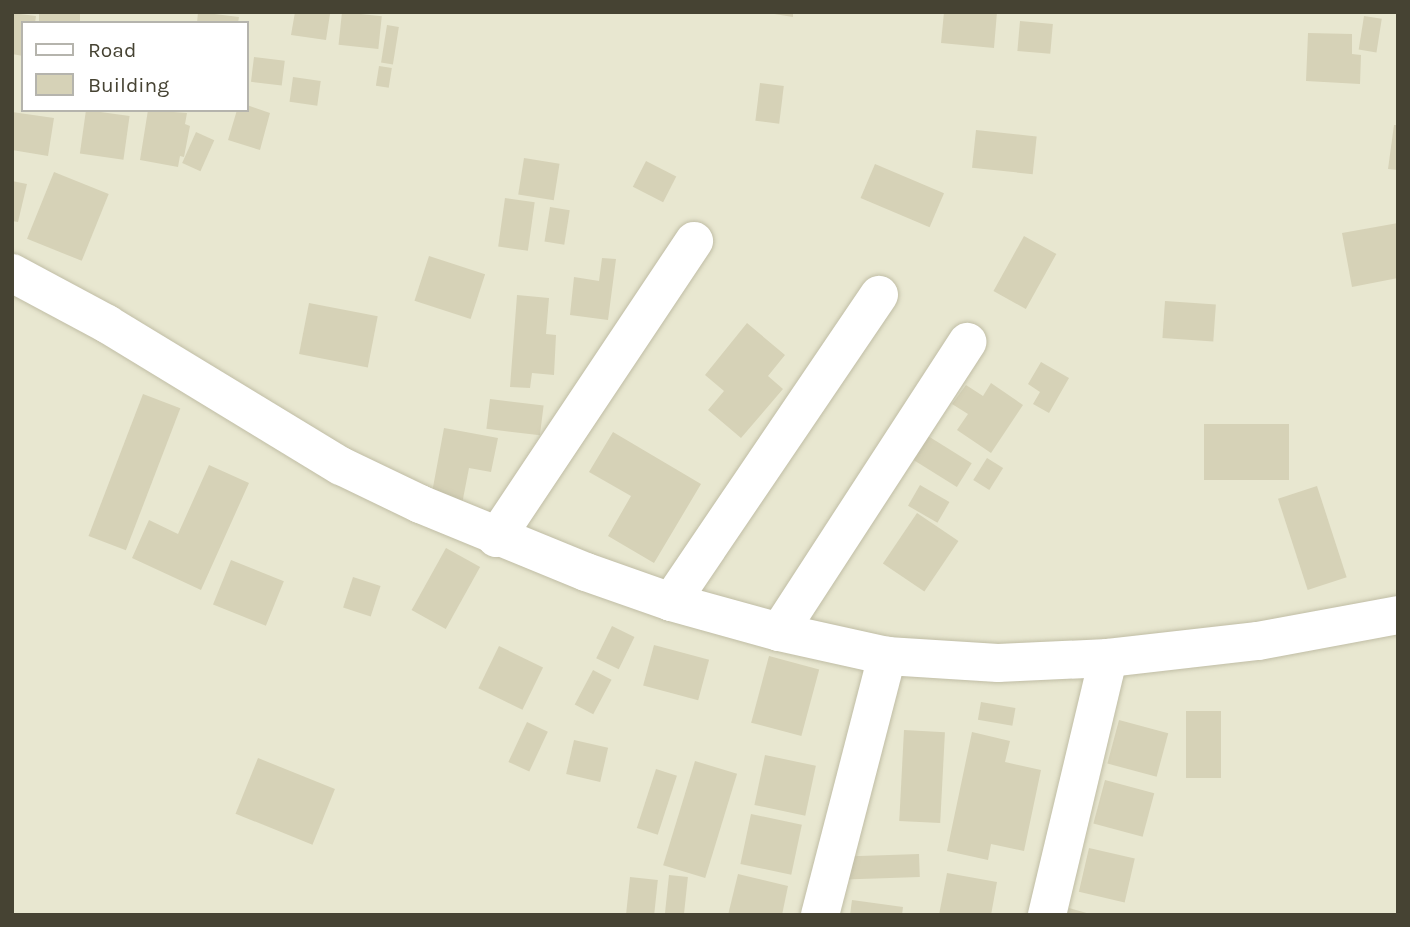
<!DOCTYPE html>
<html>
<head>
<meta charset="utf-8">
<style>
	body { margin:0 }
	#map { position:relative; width:1410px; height:927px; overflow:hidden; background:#f4f3e3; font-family:Karla,sans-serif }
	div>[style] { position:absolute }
	.residential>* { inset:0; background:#e8e7d0 }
	.building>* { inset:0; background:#d6d2b7; transform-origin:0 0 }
	.roads { filter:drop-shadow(0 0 2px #c0bda5) drop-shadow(0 0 2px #c0bda5) }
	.minor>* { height:38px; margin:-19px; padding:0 19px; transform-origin:19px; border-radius:19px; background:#fff }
	.tertiary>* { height:38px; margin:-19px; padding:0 19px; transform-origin:19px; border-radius:19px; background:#fff }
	span { translate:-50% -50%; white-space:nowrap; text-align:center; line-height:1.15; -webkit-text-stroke:5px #fff; paint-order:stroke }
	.frame { position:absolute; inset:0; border:14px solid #464333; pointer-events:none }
	.legend { position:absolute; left:21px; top:21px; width:228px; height:91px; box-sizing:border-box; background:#fff; border:2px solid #b5b4ad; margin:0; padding:9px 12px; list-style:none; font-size:21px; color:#464333 }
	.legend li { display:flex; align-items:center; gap:14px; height:35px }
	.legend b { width:35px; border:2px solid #b5b4ad }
</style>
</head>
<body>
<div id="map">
	<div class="residential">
		<i style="clip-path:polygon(evenodd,12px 12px,1398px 12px,1398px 915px,12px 915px,12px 12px,23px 23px,247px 23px,247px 110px,23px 110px,23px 23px)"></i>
	</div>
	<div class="building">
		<i style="left:39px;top:12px;width:41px;height:11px"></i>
		<i style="clip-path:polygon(198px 12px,239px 17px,238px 23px,197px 23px)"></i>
		<i style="clip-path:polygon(295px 12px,330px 14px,326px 40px,291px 35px)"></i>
		<i style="left:342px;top:12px;width:40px;height:33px;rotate:6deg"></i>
		<i style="clip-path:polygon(762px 12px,793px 12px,793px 17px)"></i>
		<i style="clip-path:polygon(944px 12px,997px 12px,994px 48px,941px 43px)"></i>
		<i style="clip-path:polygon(12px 13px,36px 16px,35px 23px,23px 23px,23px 56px,12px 54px)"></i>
		<i style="left:1364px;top:16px;width:18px;height:34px;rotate:9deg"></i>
		<i style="left:1020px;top:21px;width:33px;height:30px;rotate:5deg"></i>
		<i style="left:387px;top:25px;width:12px;height:38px;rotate:9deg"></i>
		<i style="clip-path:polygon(1308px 33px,1352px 34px,1352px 54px,1361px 55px,1360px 84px,1306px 81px)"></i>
		<i style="left:254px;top:57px;width:31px;height:25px;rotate:7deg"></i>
		<i style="left:379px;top:66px;width:13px;height:20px;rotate:9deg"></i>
		<i style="left:293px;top:77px;width:28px;height:25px;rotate:8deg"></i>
		<i style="left:760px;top:83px;width:24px;height:38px;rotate:7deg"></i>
		<i style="clip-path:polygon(247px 105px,270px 113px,260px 150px,228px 140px,237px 110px,247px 110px)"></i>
		<i style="left:86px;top:110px;width:44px;height:44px;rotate:8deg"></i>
		<i style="clip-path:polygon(148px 110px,187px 113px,185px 124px,190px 126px,184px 157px,180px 156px,178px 167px,140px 160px)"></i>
		<i style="clip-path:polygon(12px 112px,54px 118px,48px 156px,12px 150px)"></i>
		<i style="clip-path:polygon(1394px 125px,1398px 125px,1398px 170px,1388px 169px)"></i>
		<i style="left:976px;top:130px;width:61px;height:38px;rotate:6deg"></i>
		<i style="left:196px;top:132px;width:20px;height:34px;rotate:24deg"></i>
		<i style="left:524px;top:158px;width:36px;height:37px;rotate:9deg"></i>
		<i style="left:646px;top:161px;width:34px;height:29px;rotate:27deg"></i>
		<i style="left:875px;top:164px;width:75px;height:37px;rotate:23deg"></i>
		<i style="left:54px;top:172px;width:59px;height:72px;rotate:22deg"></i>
		<i style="clip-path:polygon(12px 181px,27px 184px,18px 222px,12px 221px)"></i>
		<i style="left:505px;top:198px;width:30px;height:49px;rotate:8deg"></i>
		<i style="left:550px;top:207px;width:20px;height:35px;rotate:9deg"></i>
		<i style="clip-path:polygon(1398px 223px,1398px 278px,1352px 287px,1342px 233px)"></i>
		<i style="left:1024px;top:236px;width:37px;height:63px;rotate:29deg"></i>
		<i style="left:429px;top:256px;width:59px;height:47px;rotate:18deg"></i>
		<i style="clip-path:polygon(602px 258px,616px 259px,608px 320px,570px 315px,574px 277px,599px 281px)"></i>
		<i style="clip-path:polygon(517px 295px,549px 298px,546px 334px,556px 335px,554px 375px,532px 373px,530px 388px,510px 387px)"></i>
		<i style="left:1165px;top:301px;width:51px;height:37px;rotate:4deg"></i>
		<i style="left:309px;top:303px;width:70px;height:52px;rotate:11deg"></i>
		<i style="clip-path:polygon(747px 323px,785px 355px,768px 376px,783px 389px,741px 438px,708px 410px,724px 391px,705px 375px)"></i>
		<i style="clip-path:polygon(1041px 362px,1069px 378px,1049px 413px,1033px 404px,1040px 392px,1028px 384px)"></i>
		<i style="clip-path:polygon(991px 383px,1023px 405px,991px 453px,957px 430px,968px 414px,952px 404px,966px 385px,983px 396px)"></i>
		<i style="left:143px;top:394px;width:40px;height:152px;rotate:21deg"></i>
		<i style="left:490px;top:399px;width:54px;height:30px;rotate:7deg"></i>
		<i style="left:1204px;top:424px;width:85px;height:56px"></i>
		<i style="clip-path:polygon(444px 428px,498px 438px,491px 472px,469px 468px,462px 504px,431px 498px)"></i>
		<i style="left:920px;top:431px;width:61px;height:28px;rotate:32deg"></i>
		<i style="clip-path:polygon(613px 432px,701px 484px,654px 563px,608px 536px,631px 496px,589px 472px)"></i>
		<i style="left:987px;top:458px;width:19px;height:26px;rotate:32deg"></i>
		<i style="clip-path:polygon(209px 465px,249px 483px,201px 590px,132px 558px,149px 520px,178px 534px)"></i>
		<i style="left:920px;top:485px;width:34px;height:24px;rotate:30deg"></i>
		<i style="left:1317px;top:486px;width:96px;height:41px;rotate:72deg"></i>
		<i style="left:917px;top:513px;width:50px;height:61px;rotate:34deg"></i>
		<i style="left:446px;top:548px;width:39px;height:71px;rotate:29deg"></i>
		<i style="left:231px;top:560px;width:57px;height:48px;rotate:22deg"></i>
		<i style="left:353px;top:577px;width:29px;height:32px;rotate:18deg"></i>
		<i style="left:612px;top:626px;width:25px;height:36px;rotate:26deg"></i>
		<i style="left:654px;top:645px;width:57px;height:42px;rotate:15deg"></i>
		<i style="left:499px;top:646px;width:49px;height:47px;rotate:26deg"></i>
		<i style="left:769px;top:656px;width:52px;height:69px;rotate:15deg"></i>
		<i style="left:593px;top:670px;width:21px;height:39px;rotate:28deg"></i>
		<i style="left:981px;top:702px;width:35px;height:18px;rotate:10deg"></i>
		<i style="left:1186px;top:711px;width:35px;height:67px"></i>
		<i style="left:1119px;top:720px;width:51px;height:45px;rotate:15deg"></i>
		<i style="left:527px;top:722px;width:23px;height:44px;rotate:25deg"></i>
		<i style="left:904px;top:730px;width:41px;height:91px;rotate:3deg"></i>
		<i style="clip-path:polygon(972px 732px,1010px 741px,1005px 762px,1041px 770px,1024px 851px,991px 844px,988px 860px,947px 851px)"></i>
		<i style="left:574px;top:740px;width:35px;height:35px;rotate:13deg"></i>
		<i style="left:765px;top:755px;width:52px;height:51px;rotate:12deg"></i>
		<i style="left:258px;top:758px;width:83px;height:60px;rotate:22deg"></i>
		<i style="left:695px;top:761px;width:44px;height:109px;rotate:17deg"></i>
		<i style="left:656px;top:769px;width:22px;height:62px;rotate:18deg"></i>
		<i style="left:1105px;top:780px;width:51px;height:45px;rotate:15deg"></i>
		<i style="left:751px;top:814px;width:52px;height:51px;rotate:12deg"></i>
		<i style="left:1089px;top:848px;width:47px;height:45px;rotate:13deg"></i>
		<i style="left:919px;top:854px;width:23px;height:75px;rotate:88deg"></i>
		<i style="clip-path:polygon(947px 873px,997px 882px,991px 915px,939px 915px)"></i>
		<i style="clip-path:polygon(738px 874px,788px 886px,782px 915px,728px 915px)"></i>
		<i style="left:669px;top:875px;width:19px;height:40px;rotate:6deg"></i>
		<i style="left:630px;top:877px;width:28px;height:38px;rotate:6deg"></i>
		<i style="clip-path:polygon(852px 900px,903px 907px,902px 915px,850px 915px)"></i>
		<i style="clip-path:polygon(1069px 908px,1090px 914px,1089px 915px,1067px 915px)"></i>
	</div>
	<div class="roads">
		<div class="minor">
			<i style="left:496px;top:538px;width:357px;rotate:-56.3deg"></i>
			<i style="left:671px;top:602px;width:371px;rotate:-55.9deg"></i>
			<i style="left:779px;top:632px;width:346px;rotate:-57deg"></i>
			<i style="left:820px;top:915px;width:268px;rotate:-75.5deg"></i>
			<i style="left:1047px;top:915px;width:264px;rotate:-76.6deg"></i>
		</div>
		<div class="tertiary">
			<i style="left:12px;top:273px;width:108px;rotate:28.2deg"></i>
			<i style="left:107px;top:324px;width:274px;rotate:31.3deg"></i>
			<i style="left:341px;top:466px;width:88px;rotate:25.7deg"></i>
			<i style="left:420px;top:504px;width:179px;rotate:22.3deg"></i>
			<i style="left:586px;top:572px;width:90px;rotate:19.4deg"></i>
			<i style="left:671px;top:602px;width:112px;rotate:15.5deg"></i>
			<i style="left:779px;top:632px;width:111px;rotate:12.5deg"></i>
			<i style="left:887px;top:656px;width:111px;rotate:3.6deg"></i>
			<i style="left:998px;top:663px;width:110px;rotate:-2.6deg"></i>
			<i style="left:1108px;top:658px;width:151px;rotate:-6.5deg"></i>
			<i style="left:1258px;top:641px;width:142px;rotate:-10.5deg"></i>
		</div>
	</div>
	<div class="frame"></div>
	<ul class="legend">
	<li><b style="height:9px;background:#fff"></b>Road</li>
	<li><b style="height:19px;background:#d6d2b7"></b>Building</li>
	</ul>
</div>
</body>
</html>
